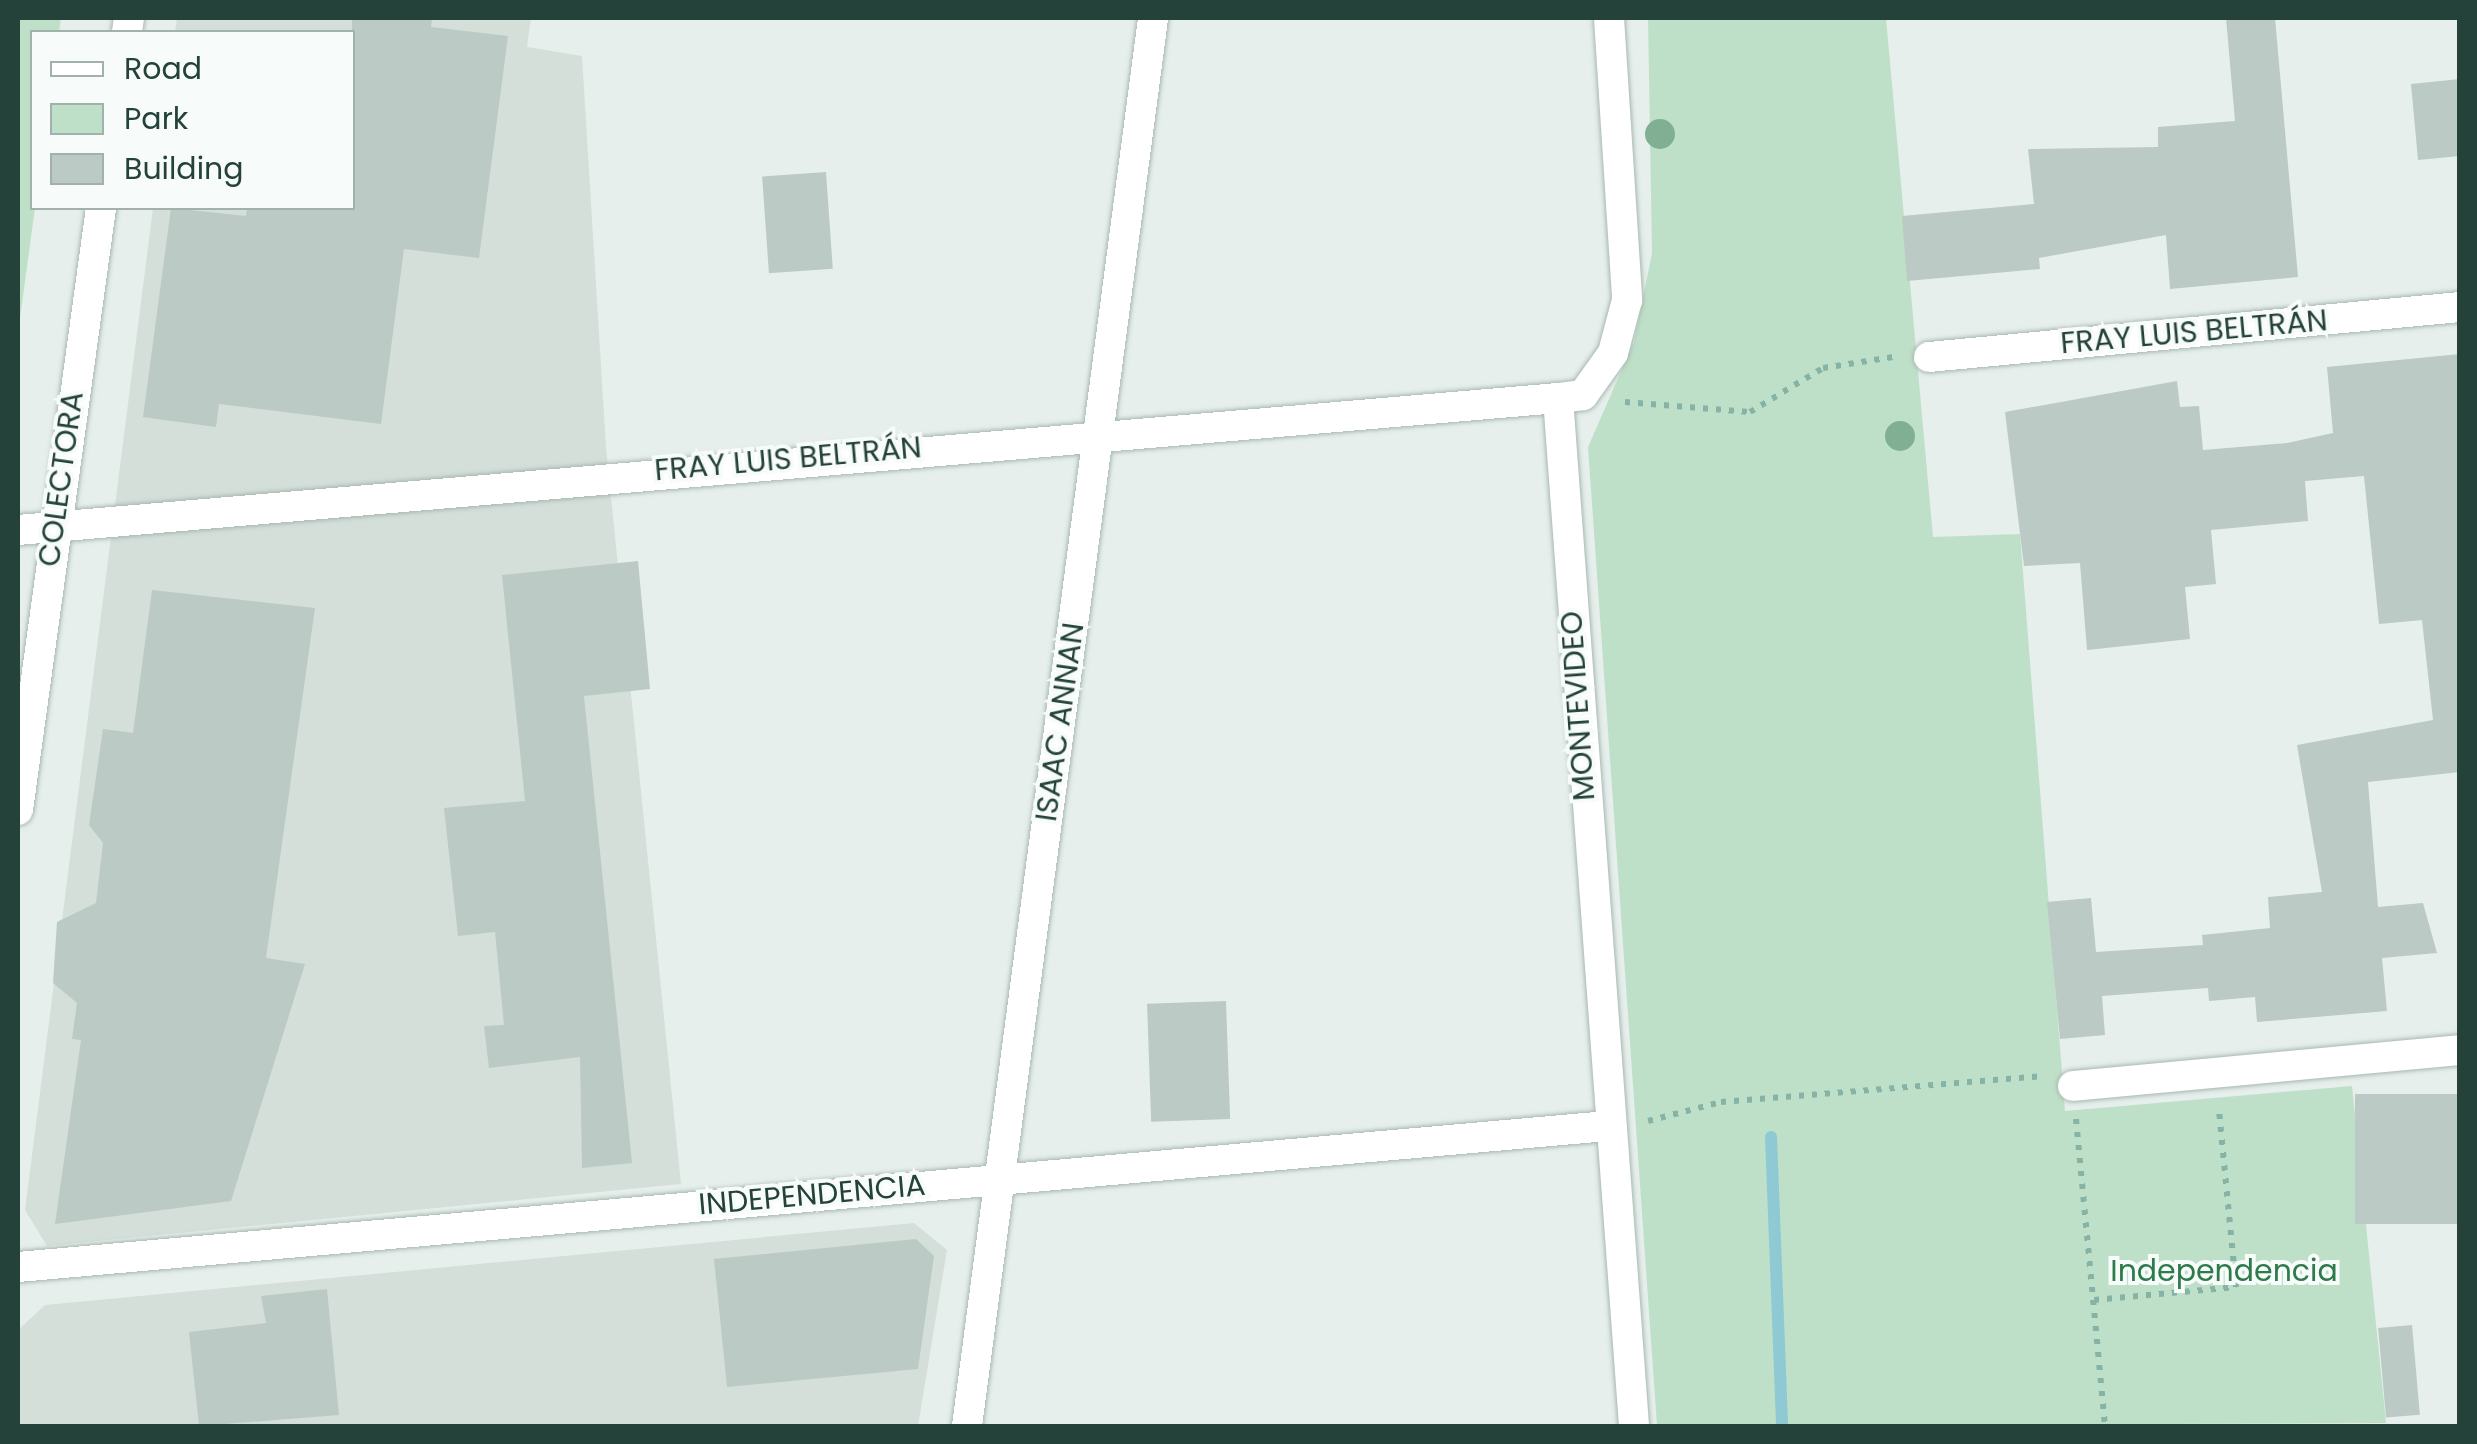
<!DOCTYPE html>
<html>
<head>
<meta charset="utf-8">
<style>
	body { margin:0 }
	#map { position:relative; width:2477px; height:1444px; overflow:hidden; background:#e6efeb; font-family:Poppins,sans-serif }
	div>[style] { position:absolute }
	.built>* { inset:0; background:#d4dfda }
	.green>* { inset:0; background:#bfe0c8 }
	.stream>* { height:12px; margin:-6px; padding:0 6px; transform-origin:6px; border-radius:6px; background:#8ec9d4 }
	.building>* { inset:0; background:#bbcac4; transform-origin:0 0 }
	.path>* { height:6px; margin-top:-3px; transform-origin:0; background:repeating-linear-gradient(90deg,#86b3a5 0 5px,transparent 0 13px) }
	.roads { filter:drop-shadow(0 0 2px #a8b8b2) drop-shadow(0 0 2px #a8b8b2) }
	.minor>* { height:30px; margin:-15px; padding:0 15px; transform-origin:15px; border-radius:15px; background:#fff }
	.trees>* { width:30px; height:30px; margin:-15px; border-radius:50%; background:#80af93 }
	span { translate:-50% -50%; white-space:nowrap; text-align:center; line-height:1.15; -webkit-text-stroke:8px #f7fbf9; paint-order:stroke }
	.street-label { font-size:30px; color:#24423a }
	.park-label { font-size:30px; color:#2d7a4b }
	.frame { position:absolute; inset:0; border:20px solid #24423a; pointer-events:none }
	.legend { position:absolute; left:30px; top:30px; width:325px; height:180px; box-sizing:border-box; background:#f7fbf9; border:2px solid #a3b1ad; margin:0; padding:12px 18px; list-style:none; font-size:30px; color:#24423a }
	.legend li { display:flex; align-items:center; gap:20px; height:50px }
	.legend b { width:50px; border:2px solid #a3b1ad }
</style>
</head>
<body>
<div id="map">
	<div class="built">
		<i style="clip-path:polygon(177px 18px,531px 18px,527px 47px,582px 56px,606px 448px,681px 1184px,47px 1246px,25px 1210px,153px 208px,352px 208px,352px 32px,175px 32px)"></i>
		<i style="clip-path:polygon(914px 1223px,947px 1250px,918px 1426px,18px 1426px,18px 1330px,45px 1305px)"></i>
	</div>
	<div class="green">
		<i style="clip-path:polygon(18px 18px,61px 18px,59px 32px,32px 32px,35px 208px,18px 333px)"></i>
		<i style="clip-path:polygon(1648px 18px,1886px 18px,1933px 537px,2020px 534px,2065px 1111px,2352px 1086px,2386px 1423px,1657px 1426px,1588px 447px,1634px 342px,1652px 253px)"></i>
	</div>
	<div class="stream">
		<i style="left:1771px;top:1137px;width:289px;rotate:87.8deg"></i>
	</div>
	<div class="building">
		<i style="clip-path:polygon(352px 18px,432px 18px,431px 27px,508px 36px,479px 258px,404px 249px,381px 424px,219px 404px,216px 427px,143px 417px,171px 208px,246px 216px,247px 208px,352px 208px)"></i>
		<i style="clip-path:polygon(2226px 18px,2275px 18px,2298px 277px,2170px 289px,2166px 235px,2039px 258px,2040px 269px,1907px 281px,1902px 216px,2034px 204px,2028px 149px,2158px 147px,2158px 127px,2235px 121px)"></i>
		<i style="clip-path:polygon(2460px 79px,2460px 156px,2418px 160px,2411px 84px)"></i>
		<i style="left:826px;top:172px;width:97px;height:64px;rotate:86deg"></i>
		<i style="clip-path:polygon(2460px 354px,2460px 772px,2368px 782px,2378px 907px,2423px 903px,2437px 953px,2382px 958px,2387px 1011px,2257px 1022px,2255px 997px,2209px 1001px,2208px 988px,2102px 996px,2105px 1035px,2060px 1039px,2047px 902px,2091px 898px,2096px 952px,2203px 945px,2202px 935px,2270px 928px,2268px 897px,2322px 892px,2297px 745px,2433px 720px,2422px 620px,2379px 624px,2364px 476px,2305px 481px,2308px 521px,2211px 530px,2216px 584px,2185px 587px,2190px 639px,2087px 650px,2080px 563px,2024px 566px,2005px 412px,2177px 381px,2180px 407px,2199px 406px,2203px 450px,2287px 443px,2333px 433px,2327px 367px)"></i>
		<i style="clip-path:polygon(638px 561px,650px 689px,584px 696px,632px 1163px,582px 1168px,580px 1057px,489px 1068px,484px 1026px,504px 1025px,495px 932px,458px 936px,444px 808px,525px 801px,502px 575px)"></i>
		<i style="clip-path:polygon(152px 590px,315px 608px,266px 958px,305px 964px,231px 1201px,55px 1224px,81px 1040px,72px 1039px,77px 1003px,53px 983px,57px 922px,96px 903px,103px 843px,89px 825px,103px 729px,133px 733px)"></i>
		<i style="left:1226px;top:1001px;width:118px;height:79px;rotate:88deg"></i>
		<i style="left:2460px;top:1094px;width:130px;height:105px;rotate:90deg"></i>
		<i style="clip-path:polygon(916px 1239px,934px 1256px,918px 1369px,727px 1387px,714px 1259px)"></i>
		<i style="clip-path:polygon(327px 1289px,339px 1415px,199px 1426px,189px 1332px,266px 1323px,261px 1296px)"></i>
		<i style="left:2412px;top:1325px;width:90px;height:34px;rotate:85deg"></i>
	</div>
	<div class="path">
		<i style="left:1625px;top:402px;width:125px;rotate:4.6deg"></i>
		<i style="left:1750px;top:412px;width:85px;rotate:-31.1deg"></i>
		<i style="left:1823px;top:368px;width:71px;rotate:-8.9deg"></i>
		<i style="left:2076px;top:1119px;width:308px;rotate:84.6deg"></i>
		<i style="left:1648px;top:1121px;width:75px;rotate:-14.6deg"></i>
		<i style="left:1721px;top:1102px;width:322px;rotate:-4.6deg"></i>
		<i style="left:2094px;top:1300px;width:143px;rotate:-5.2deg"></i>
		<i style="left:2236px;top:1287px;width:176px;rotate:-95.5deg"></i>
	</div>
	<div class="roads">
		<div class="minor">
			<i style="left:1609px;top:18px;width:283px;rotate:86.3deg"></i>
			<i style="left:1627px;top:300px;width:55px;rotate:104.8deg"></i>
			<i style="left:1613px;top:353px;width:52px;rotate:125.5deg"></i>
			<i style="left:1583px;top:395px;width:25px;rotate:173deg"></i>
			<i style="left:1558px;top:398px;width:1031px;rotate:85.77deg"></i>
			<i style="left:127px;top:32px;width:14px;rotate:-82deg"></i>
			<i style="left:1929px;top:357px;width:533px;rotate:-5.38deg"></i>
			<i style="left:18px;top:530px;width:1546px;rotate:-4.9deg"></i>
			<i style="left:18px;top:810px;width:608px;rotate:-82.15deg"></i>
			<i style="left:2073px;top:1086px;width:389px;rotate:-5.3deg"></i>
			<i style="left:18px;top:1267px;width:1595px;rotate:-5.07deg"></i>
			<i style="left:967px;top:1426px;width:1420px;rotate:-82.47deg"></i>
		</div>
	</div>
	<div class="trees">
		<i style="left:1660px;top:134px"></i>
		<i style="left:1900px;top:436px"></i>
	</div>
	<div class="street-label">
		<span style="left:2194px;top:332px;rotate:-5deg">FRAY LUIS BELTRÁN</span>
		<span style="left:788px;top:459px;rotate:-5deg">FRAY LUIS BELTRÁN</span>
		<span style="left:61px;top:479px;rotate:-82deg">COLECTORA</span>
		<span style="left:1578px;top:706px;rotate:-94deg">MONTEVIDEO</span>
		<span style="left:1060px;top:722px;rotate:-82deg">ISAAC ANNAN</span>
		<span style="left:812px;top:1195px;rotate:-5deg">INDEPENDENCIA</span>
	</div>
	<div class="park-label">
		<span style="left:2224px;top:1271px">Independencia</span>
	</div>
	<div class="frame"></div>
	<ul class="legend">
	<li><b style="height:12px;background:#fff"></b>Road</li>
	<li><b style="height:28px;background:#bfe0c8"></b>Park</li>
	<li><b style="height:28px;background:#bbcac4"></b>Building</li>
	</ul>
</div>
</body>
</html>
